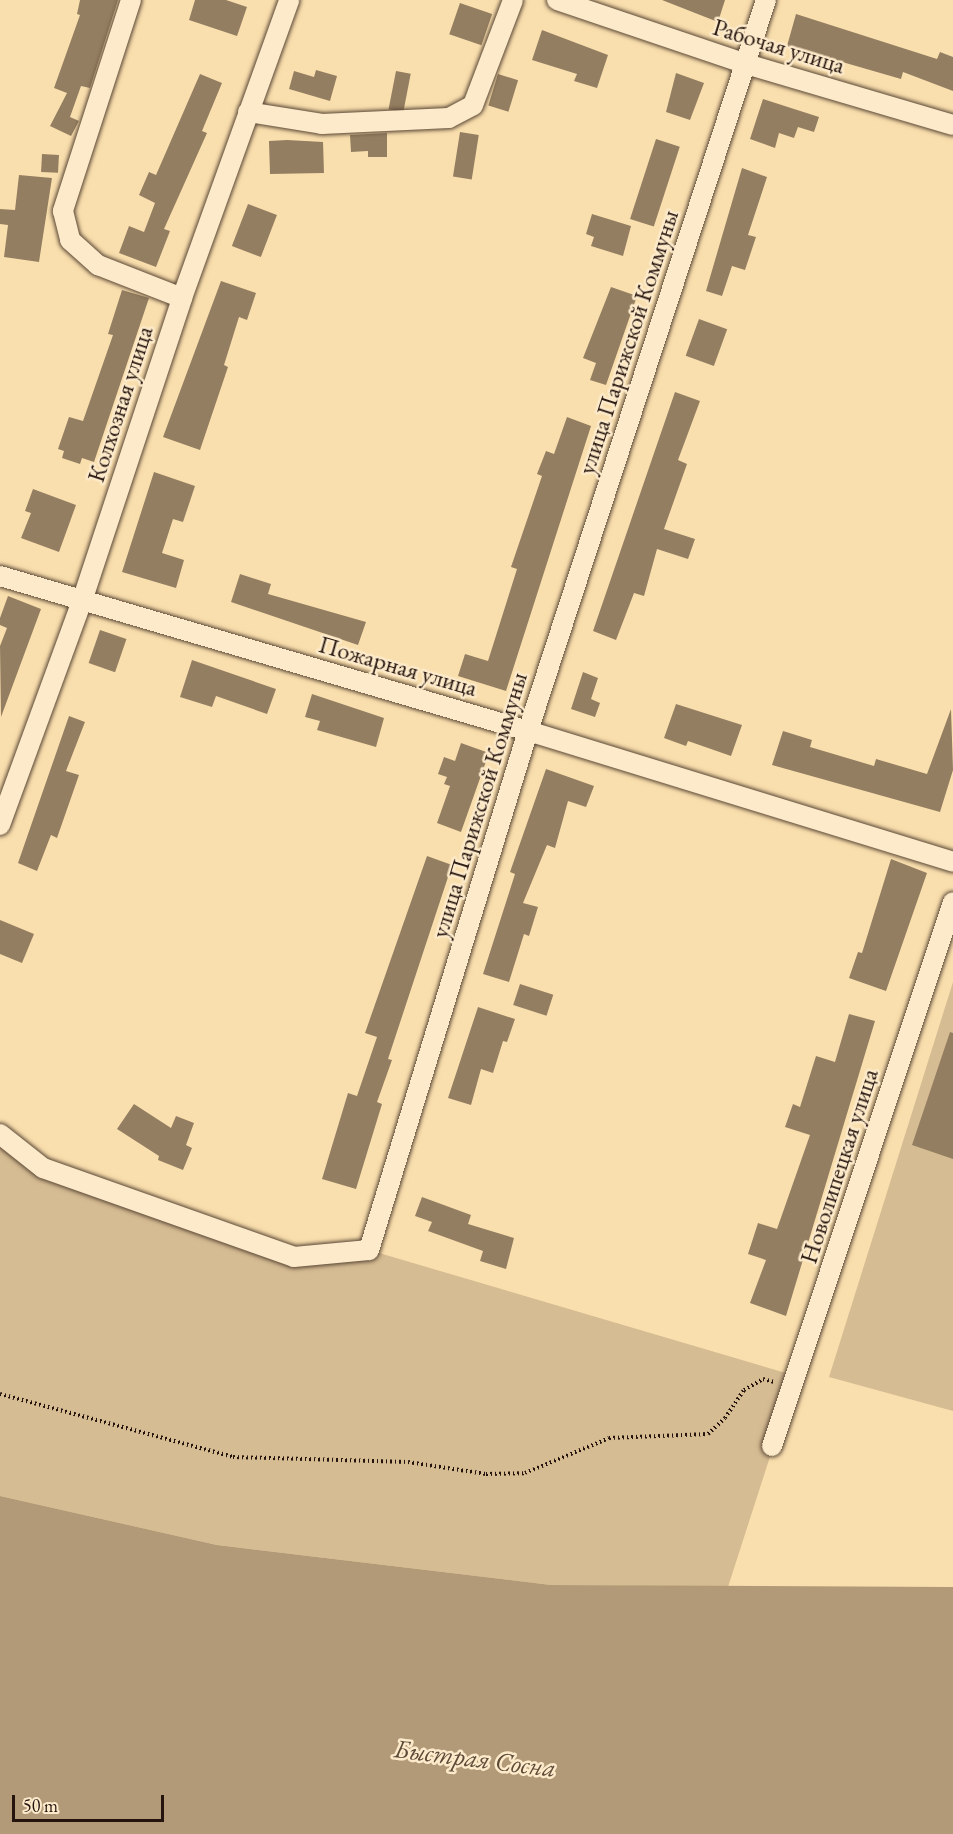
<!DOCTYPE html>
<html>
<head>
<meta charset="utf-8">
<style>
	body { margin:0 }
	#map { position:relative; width:953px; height:1834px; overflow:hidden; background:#fadfae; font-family:"EB Garamond",serif }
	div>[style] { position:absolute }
	.green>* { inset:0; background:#d6bc93 }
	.water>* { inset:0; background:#b29a78 }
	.building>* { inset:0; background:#947e61; transform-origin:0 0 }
	.path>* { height:4px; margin-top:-2px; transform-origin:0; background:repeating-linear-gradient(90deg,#25140e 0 1.5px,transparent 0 4.5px) }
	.roads { filter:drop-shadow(0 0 2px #5a4736) drop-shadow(0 0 2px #5a4736) }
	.minor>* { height:20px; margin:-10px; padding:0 10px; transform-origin:10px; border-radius:10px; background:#fceaca }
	span { translate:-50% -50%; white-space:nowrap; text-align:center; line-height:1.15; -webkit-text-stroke:5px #fceaca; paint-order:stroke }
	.street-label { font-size:24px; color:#25140e }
	.water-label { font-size:26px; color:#5d4a38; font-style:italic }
	.scale { position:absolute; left:12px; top:1795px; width:152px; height:27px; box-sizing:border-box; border:3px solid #25140e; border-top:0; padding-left:8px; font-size:18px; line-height:21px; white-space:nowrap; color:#25140e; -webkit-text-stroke:4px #fceaca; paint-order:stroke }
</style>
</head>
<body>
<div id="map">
	<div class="green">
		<i style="clip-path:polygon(953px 982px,953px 1411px,829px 1377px)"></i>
		<i style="clip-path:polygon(0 1134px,43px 1168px,293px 1257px,369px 1250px,796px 1376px,728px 1587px,551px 1585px,217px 1545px,0 1496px)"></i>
	</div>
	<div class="water">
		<i style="clip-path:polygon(0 1496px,217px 1545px,551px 1585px,953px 1587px,953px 1834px,0 1834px)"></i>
	</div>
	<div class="building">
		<i style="clip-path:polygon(80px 0,118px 0,90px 88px,81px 86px,70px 117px,79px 121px,71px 136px,50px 126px,67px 93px,54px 88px,80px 15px,77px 14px)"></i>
		<i style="clip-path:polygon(195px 0,226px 0,247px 7px,237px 36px,189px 20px)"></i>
		<i style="clip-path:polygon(662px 0,725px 0,718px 22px)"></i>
		<i style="left:460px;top:3px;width:34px;height:33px;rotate:19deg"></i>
		<i style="clip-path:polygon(796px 14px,937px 59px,940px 52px,953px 57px,953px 91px,903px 72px,901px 79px,787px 46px)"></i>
		<i style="clip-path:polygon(542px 30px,608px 55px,597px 88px,574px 81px,577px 74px,532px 60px)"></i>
		<i style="clip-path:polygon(316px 70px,337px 76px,330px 101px,289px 89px,294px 71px,314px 77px)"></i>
		<i style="left:396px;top:71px;width:15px;height:39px;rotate:11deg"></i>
		<i style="clip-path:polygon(676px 73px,704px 83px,690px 120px,666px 112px)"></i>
		<i style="clip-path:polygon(200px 74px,222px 83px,202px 131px,207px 133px,164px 229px,170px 231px,156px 267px,119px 253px,129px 226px,144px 232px,155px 203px,139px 195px,149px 172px,156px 175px)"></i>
		<i style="left:498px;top:74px;width:21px;height:33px;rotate:17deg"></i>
		<i style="clip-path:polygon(763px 99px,819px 117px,814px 132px,798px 127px,794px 138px,779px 133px,775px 148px,750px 139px)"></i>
		<i style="left:460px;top:132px;width:19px;height:45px;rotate:9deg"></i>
		<i style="clip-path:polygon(387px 133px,387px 157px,368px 157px,368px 151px,351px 152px,350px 135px)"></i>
		<i style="left:656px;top:139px;width:25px;height:84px;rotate:18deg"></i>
		<i style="clip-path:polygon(287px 140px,323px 142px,324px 173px,270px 174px,269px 141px)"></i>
		<i style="left:42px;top:154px;width:17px;height:18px;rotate:3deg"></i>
		<i style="clip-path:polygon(742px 168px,767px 177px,748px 235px,756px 237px,745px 270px,732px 266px,722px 296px,706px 291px)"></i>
		<i style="clip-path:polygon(19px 175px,52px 178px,39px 262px,4px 257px,8px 225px,0 224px,0 209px,15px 210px)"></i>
		<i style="left:248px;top:204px;width:31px;height:45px;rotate:21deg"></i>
		<i style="clip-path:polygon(592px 214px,631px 226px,623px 256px,591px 246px,594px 237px,586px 234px)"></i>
		<i style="clip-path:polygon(221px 281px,256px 293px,247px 320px,239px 317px,224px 365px,228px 367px,200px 450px,163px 437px)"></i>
		<i style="clip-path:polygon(611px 287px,637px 296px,606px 385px,590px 380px,596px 363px,583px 358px)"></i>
		<i style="clip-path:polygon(122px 290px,149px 298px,94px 462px,82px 458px,80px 464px,62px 458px,64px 451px,58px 449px,69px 417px,83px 421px,113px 335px,108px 334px)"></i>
		<i style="left:699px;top:319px;width:30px;height:39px;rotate:20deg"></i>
		<i style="clip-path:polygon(675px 392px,700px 401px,678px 460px,687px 464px,664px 529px,695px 539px,688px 559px,657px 549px,644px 596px,634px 593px,616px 640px,593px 631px)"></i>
		<i style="clip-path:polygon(567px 417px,591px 426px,506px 691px,458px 676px,465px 654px,488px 661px,517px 569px,511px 567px,542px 476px,537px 474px,546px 451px,554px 454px)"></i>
		<i style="clip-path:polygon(154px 472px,195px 486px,183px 522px,173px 519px,162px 553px,184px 560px,176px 588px,122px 572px)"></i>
		<i style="clip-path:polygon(33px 489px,76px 505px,59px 552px,21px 538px,31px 513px,25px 511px)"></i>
		<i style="clip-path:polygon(240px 574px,271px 584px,268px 594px,366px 622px,358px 645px,231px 602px)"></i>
		<i style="clip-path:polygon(8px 596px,41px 609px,1px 717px,0 646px,7px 628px,0 625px,0 618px)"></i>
		<i style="left:100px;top:630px;width:28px;height:35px;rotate:19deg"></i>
		<i style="clip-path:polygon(192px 660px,276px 689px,267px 714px,216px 696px,212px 707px,180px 697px)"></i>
		<i style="clip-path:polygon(583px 672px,598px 678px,591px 699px,600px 703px,595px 717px,571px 709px)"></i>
		<i style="clip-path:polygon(312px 694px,384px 718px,376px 747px,317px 730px,320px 721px,305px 717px)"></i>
		<i style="clip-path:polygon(676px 704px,742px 725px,731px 756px,688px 741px,686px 746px,664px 738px)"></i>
		<i style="clip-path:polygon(951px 709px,953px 770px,940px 812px,772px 765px,783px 731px,812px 740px,810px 747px,874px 766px,876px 759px,927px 774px)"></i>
		<i style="clip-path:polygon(69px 716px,85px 722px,66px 771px,79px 775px,57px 838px,51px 835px,37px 871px,18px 863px)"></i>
		<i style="clip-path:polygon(461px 743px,489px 753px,461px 832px,437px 823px,450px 786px,444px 784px,447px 777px,438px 774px,444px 757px,455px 761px)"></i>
		<i style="clip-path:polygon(546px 769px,594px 786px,586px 807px,568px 801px,555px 848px,547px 845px,523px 903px,538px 907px,529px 936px,524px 934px,509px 982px,483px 974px,515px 874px,510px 872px)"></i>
		<i style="clip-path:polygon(427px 856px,452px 865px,388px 1059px,392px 1060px,377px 1102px,382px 1104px,356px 1189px,322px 1179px,348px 1093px,357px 1096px,377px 1037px,365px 1033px)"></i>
		<i style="clip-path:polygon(891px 859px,927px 873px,886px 991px,849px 978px,858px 952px,862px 953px)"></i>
		<i style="clip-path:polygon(0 920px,34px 934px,22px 963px,0 954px)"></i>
		<i style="left:520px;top:984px;width:35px;height:22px;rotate:18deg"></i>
		<i style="clip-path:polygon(478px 1007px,515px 1019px,507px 1042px,503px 1041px,493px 1073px,481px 1069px,471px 1105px,448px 1098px)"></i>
		<i style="clip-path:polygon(849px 1014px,875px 1021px,786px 1316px,750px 1303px,766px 1260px,748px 1254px,758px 1223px,777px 1229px,810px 1135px,785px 1127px,793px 1104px,800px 1107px,816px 1056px,835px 1062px)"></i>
		<i style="clip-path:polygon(950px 1032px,953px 1033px,953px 1159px,912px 1145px)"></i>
		<i style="clip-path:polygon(134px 1104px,171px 1128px,176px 1116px,194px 1123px,186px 1145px,192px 1148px,183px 1170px,158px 1160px,159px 1156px,117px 1129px)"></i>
		<i style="clip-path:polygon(422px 1197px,471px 1215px,468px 1224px,514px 1238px,506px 1269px,480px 1261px,483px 1251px,428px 1231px,432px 1222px,415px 1216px)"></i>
	</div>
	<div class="path">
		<i style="left:0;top:1394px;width:241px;rotate:15.1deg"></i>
		<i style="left:233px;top:1457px;width:175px;rotate:1.6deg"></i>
		<i style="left:408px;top:1462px;width:79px;rotate:8.7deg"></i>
		<i style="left:486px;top:1474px;width:39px;rotate:-1deg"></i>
		<i style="left:525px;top:1473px;width:91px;rotate:-22.6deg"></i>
		<i style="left:609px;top:1438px;width:99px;rotate:-2.3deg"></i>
		<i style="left:708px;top:1434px;width:23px;rotate:-43deg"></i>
		<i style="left:725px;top:1418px;width:34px;rotate:-56deg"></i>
		<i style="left:744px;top:1390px;width:22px;rotate:-30deg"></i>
		<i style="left:763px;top:1379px;width:11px;rotate:15deg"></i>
	</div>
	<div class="roads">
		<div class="minor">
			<i style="left:131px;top:0;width:222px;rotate:107.9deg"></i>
			<i style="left:63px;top:211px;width:30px;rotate:76deg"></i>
			<i style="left:70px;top:240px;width:38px;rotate:42deg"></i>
			<i style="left:98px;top:265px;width:90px;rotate:21.4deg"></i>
			<i style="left:557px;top:0;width:200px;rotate:18.7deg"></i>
			<i style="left:746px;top:64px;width:216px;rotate:16.4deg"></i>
			<i style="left:248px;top:112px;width:75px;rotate:9.2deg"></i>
			<i style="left:322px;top:124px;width:127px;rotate:-2.7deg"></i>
			<i style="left:449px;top:118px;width:27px;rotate:-28deg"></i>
			<i style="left:473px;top:105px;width:112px;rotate:-69.1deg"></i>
			<i style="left:0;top:576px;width:550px;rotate:16.36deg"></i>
			<i style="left:528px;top:731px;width:445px;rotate:17.1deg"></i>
			<i style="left:0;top:825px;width:239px;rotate:-69.9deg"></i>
			<i style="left:82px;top:601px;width:319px;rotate:-71.7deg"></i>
			<i style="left:182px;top:298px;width:317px;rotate:-70.2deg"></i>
			<i style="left:0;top:1134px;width:55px;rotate:38.3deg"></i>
			<i style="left:43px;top:1168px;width:266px;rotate:19.5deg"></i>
			<i style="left:294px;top:1257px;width:75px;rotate:-5.3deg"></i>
			<i style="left:369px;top:1250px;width:543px;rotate:-72.97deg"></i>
			<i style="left:528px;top:731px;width:769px;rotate:-71.97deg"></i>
			<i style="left:772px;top:1446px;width:573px;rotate:-71.6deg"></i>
		</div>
	</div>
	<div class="street-label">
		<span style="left:779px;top:46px;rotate:17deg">Рабочая улица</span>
		<span style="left:628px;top:342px;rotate:-72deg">улица Парижской Коммуны</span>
		<span style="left:120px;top:404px;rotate:-72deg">Колхозная улица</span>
		<span style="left:398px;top:666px;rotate:16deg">Пожарная улица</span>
		<span style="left:479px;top:805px;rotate:-73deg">улица Парижской Коммуны</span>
		<span style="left:839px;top:1166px;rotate:-72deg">Новолипецкая улица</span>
	</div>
	<div class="water-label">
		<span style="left:475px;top:1759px;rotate:7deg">Быстрая Сосна</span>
	</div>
	<div class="scale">50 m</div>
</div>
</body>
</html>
